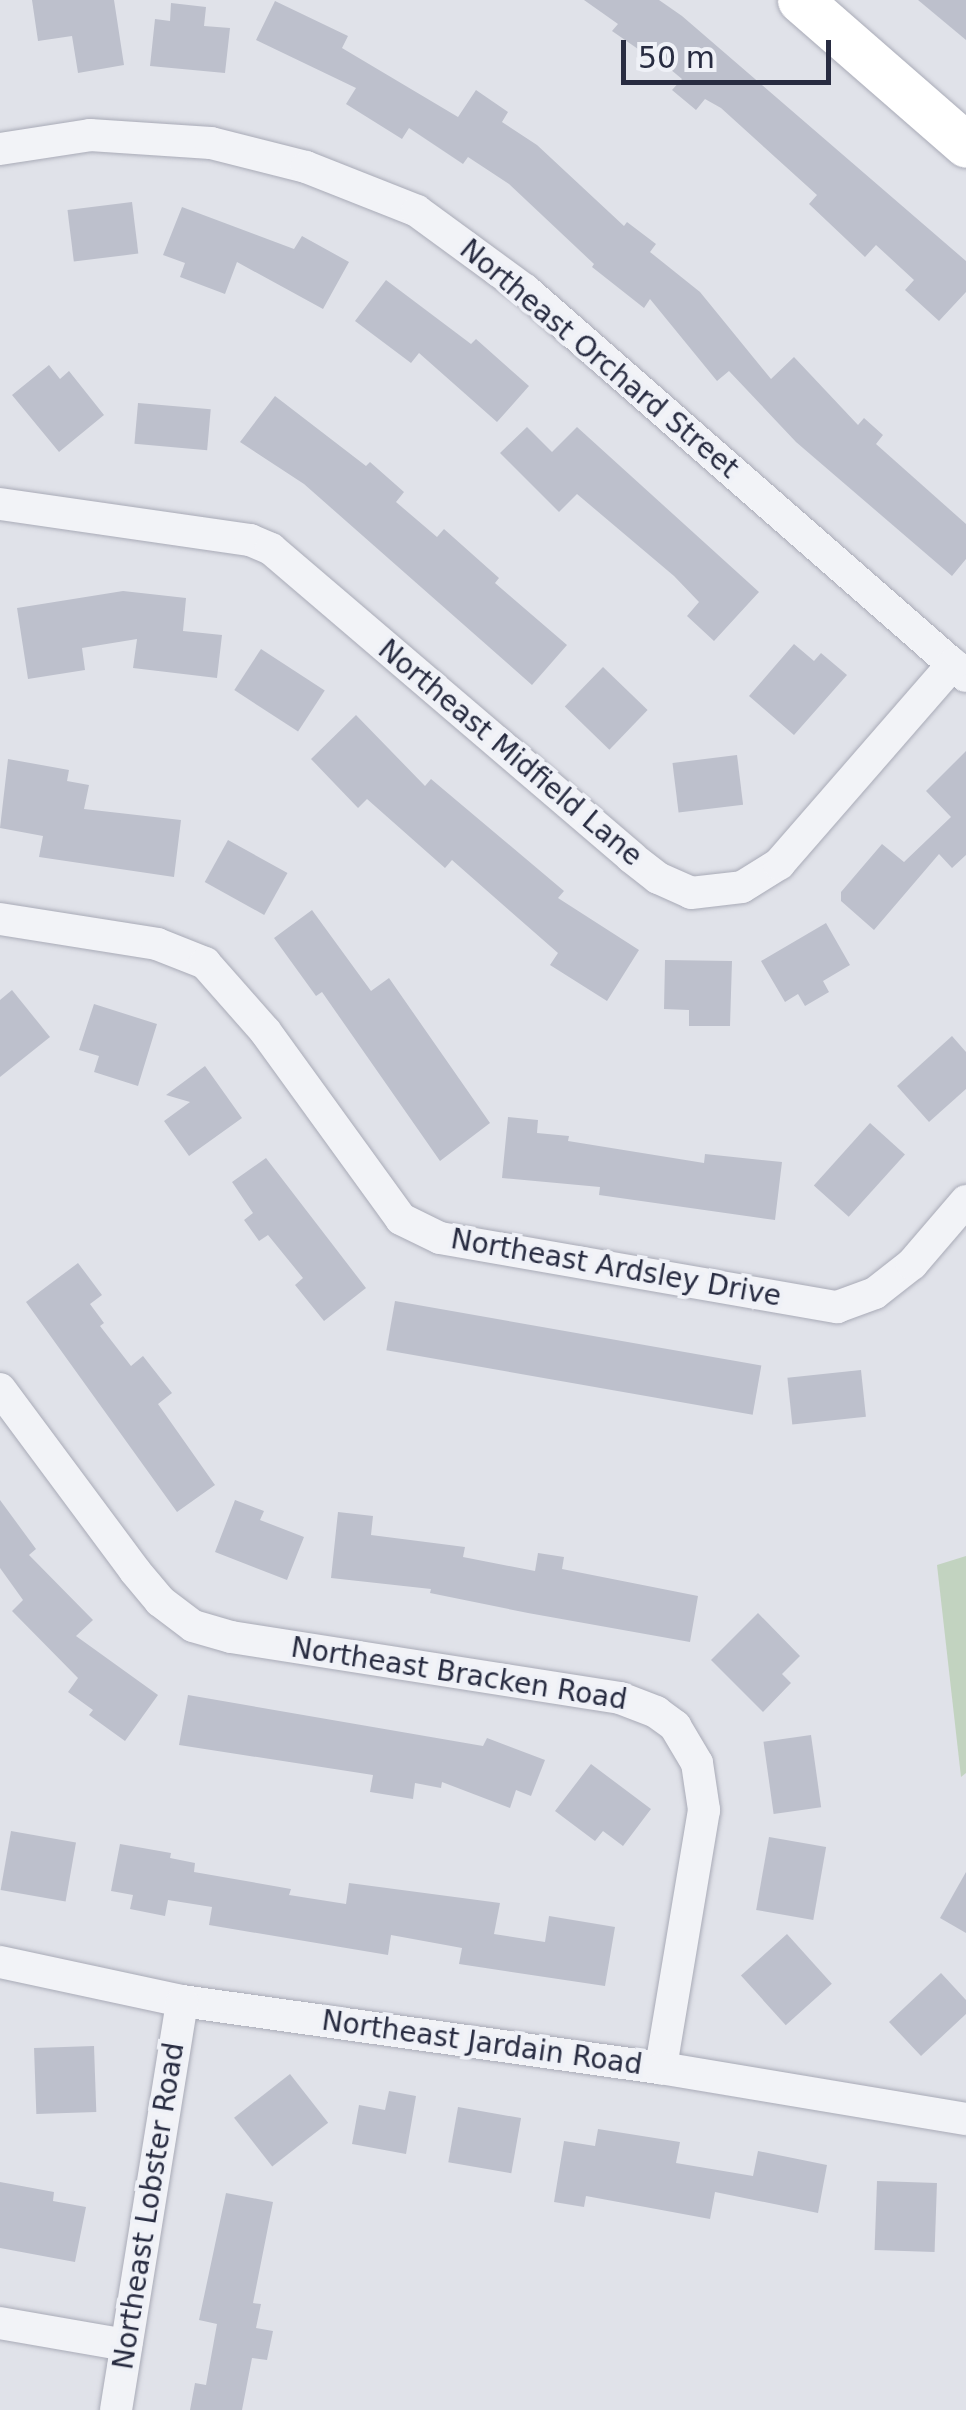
<!DOCTYPE html>
<html>
<head>
<meta charset="utf-8">
<style>
	body { margin:0 }
	#map { position:relative; width:966px; height:2410px; overflow:hidden; background:#e0e2e9; font-family:"DejaVu Sans",sans-serif }
	div>[style] { position:absolute }
	.green>* { inset:0; background:#c2d3c0 }
	.building>* { inset:0; background:#bdc0cc; transform-origin:0 0 }
	.roads { filter:drop-shadow(0 0 2px #a9abb7) drop-shadow(0 0 2px #a9abb7) }
	.street>* { height:32px; margin:-16px; padding:0 16px; transform-origin:16px; border-radius:16px; background:#f2f3f7 }
	.secondary>* { height:45px; margin:-22.5px; padding:0 22.5px; transform-origin:22.5px; border-radius:22.5px; background:#fff }
	span { translate:-50% -50%; white-space:nowrap; text-align:center; line-height:1.15; -webkit-text-stroke:8px #eff1f7; paint-order:stroke }
	.street-label { font-size:28px; color:#282c41 }
	.scale { position:absolute; left:621px; top:40px; width:210px; height:45px; box-sizing:border-box; border:5px solid #282c41; border-top:0; padding-left:12px; font-size:30px; line-height:35px; white-space:nowrap; color:#282c41; -webkit-text-stroke:8px #eff1f7; paint-order:stroke }
</style>
</head>
<body>
<div id="map">
	<div class="green">
		<i style="clip-path:polygon(966px 1556px,966px 1773px,961px 1777px,937px 1565px)"></i>
	</div>
	<div class="building">
		<i style="clip-path:polygon(32px 0,114px 0,124px 65px,78px 73px,72px 36px,38px 41px)"></i>
		<i style="clip-path:polygon(584px 0,659px 0,682px 16px,966px 261px,966px 292px,939px 321px,905px 290px,914px 280px,876px 245px,865px 257px,809px 204px,817px 195px,721px 108px,705px 99px,696px 110px,672px 90px,682px 79px,641px 45px,638px 49px,612px 31px,618px 24px)"></i>
		<i style="clip-path:polygon(918px 0,966px 0,966px 40px)"></i>
		<i style="clip-path:polygon(275px 1px,348px 36px,342px 48px,458px 117px,476px 90px,508px 112px,502px 122px,537px 145px,624px 226px,627px 222px,656px 244px,650px 252px,700px 292px,771px 379px,794px 357px,858px 425px,864px 418px,883px 435px,876px 444px,966px 524px,966px 559px,952px 576px,796px 442px,729px 371px,717px 381px,650px 299px,644px 308px,592px 267px,594px 264px,509px 184px,468px 157px,463px 164px,409px 128px,402px 139px,346px 104px,356px 88px,256px 40px)"></i>
		<i style="clip-path:polygon(171px 3px,206px 7px,204px 26px,230px 28px,225px 73px,150px 66px,155px 19px,170px 21px)"></i>
		<i style="left:132px;top:202px;width:52px;height:65px;rotate:83deg"></i>
		<i style="clip-path:polygon(182px 207px,294px 249px,302px 236px,349px 262px,323px 309px,237px 262px,225px 294px,180px 277px,185px 263px,163px 255px)"></i>
		<i style="clip-path:polygon(386px 280px,471px 344px,476px 339px,529px 386px,497px 422px,419px 353px,411px 363px,355px 321px)"></i>
		<i style="clip-path:polygon(49px 365px,60px 379px,69px 371px,104px 415px,59px 452px,12px 395px)"></i>
		<i style="clip-path:polygon(275px 396px,366px 466px,370px 462px,404px 492px,396px 502px,437px 537px,444px 529px,499px 578px,495px 583px,567px 645px,532px 685px,304px 484px,240px 442px)"></i>
		<i style="left:138px;top:403px;width:73px;height:41px;rotate:5deg"></i>
		<i style="clip-path:polygon(527px 427px,552px 452px,577px 427px,759px 592px,714px 641px,687px 616px,699px 602px,674px 576px,577px 494px,559px 512px,500px 453px)"></i>
		<i style="clip-path:polygon(123px 591px,186px 598px,183px 631px,222px 635px,217px 678px,133px 668px,137px 639px,82px 648px,85px 670px,28px 679px,17px 608px)"></i>
		<i style="clip-path:polygon(794px 644px,814px 661px,821px 653px,847px 675px,794px 735px,749px 696px)"></i>
		<i style="left:261px;top:649px;width:76px;height:49px;rotate:33deg"></i>
		<i style="left:603px;top:667px;width:62px;height:55px;rotate:44deg"></i>
		<i style="clip-path:polygon(356px 715px,425px 786px,431px 779px,564px 891px,558px 898px,639px 950px,607px 1001px,550px 965px,558px 953px,452px 860px,445px 868px,367px 799px,358px 808px,311px 759px)"></i>
		<i style="clip-path:polygon(966px 751px,966px 855px,952px 868px,939px 854px,874px 930px,841px 901px,841px 892px,882px 844px,904px 862px,951px 817px,926px 791px)"></i>
		<i style="left:737px;top:755px;width:50px;height:65px;rotate:83deg"></i>
		<i style="clip-path:polygon(8px 759px,69px 770px,67px 781px,89px 785px,84px 809px,181px 820px,174px 877px,39px 857px,43px 836px,0 828px)"></i>
		<i style="left:228px;top:840px;width:68px;height:48px;rotate:29deg"></i>
		<i style="clip-path:polygon(312px 910px,371px 991px,389px 978px,490px 1123px,440px 1161px,322px 992px,316px 996px,274px 938px)"></i>
		<i style="clip-path:polygon(826px 923px,850px 965px,823px 981px,829px 992px,805px 1006px,798px 994px,785px 1002px,761px 961px)"></i>
		<i style="clip-path:polygon(665px 960px,732px 961px,730px 1026px,689px 1026px,689px 1010px,664px 1009px)"></i>
		<i style="clip-path:polygon(12px 990px,50px 1037px,0 1077px,0 1000px)"></i>
		<i style="clip-path:polygon(94px 1004px,157px 1024px,138px 1086px,94px 1072px,99px 1056px,79px 1050px)"></i>
		<i style="clip-path:polygon(952px 1036px,966px 1052px,966px 1089px,929px 1122px,897px 1086px)"></i>
		<i style="clip-path:polygon(205px 1066px,242px 1118px,189px 1156px,164px 1121px,190px 1102px,166px 1095px)"></i>
		<i style="clip-path:polygon(508px 1117px,538px 1120px,537px 1133px,569px 1136px,568px 1141px,704px 1163px,705px 1154px,782px 1162px,775px 1220px,599px 1195px,600px 1187px,502px 1178px)"></i>
		<i style="left:870px;top:1123px;width:47px;height:84px;rotate:42deg"></i>
		<i style="clip-path:polygon(266px 1158px,366px 1288px,324px 1321px,295px 1285px,303px 1278px,268px 1235px,259px 1241px,244px 1220px,253px 1213px,232px 1182px)"></i>
		<i style="clip-path:polygon(78px 1263px,102px 1295px,90px 1304px,104px 1323px,100px 1326px,131px 1366px,143px 1356px,172px 1393px,158px 1404px,215px 1485px,177px 1512px,26px 1302px)"></i>
		<i style="left:395px;top:1301px;width:372px;height:50px;rotate:10deg"></i>
		<i style="left:861px;top:1370px;width:47px;height:74px;rotate:84deg"></i>
		<i style="clip-path:polygon(0 1500px,36px 1549px,29px 1555px,93px 1620px,76px 1636px,158px 1695px,125px 1741px,89px 1715px,93px 1710px,68px 1692px,78px 1678px,12px 1611px,23px 1600px,0 1568px)"></i>
		<i style="clip-path:polygon(235px 1500px,264px 1511px,260px 1520px,304px 1537px,287px 1580px,215px 1552px)"></i>
		<i style="clip-path:polygon(338px 1512px,373px 1516px,371px 1535px,465px 1547px,463px 1557px,535px 1571px,538px 1553px,564px 1557px,562px 1569px,698px 1596px,690px 1642px,528px 1613px,430px 1593px,431px 1589px,331px 1578px)"></i>
		<i style="clip-path:polygon(758px 1613px,800px 1656px,782px 1674px,791px 1683px,763px 1712px,711px 1660px)"></i>
		<i style="clip-path:polygon(188px 1695px,483px 1746px,487px 1738px,545px 1760px,531px 1796px,516px 1790px,510px 1808px,442px 1782px,441px 1788px,415px 1783px,413px 1799px,370px 1792px,373px 1775px,179px 1745px)"></i>
		<i style="left:811px;top:1735px;width:73px;height:48px;rotate:82deg"></i>
		<i style="clip-path:polygon(591px 1764px,651px 1809px,623px 1846px,603px 1831px,595px 1841px,555px 1811px)"></i>
		<i style="left:11px;top:1831px;width:66px;height:60px;rotate:10deg"></i>
		<i style="left:769px;top:1837px;width:58px;height:74px;rotate:10deg"></i>
		<i style="clip-path:polygon(120px 1844px,171px 1853px,170px 1858px,195px 1863px,194px 1872px,291px 1889px,289px 1895px,346px 1904px,349px 1883px,500px 1903px,494px 1934px,545px 1942px,549px 1916px,615px 1927px,605px 1986px,459px 1964px,462px 1948px,391px 1935px,388px 1955px,209px 1925px,212px 1907px,168px 1900px,165px 1916px,130px 1909px,133px 1895px,111px 1891px)"></i>
		<i style="clip-path:polygon(966px 1872px,966px 1933px,940px 1918px)"></i>
		<i style="left:787px;top:1934px;width:67px;height:62px;rotate:48deg"></i>
		<i style="clip-path:polygon(941px 1973px,966px 2000px,966px 2014px,921px 2056px,889px 2022px)"></i>
		<i style="left:94px;top:2046px;width:66px;height:60px;rotate:88deg"></i>
		<i style="left:290px;top:2074px;width:62px;height:71px;rotate:52deg"></i>
		<i style="clip-path:polygon(389px 2091px,416px 2096px,406px 2154px,352px 2144px,359px 2105px,385px 2110px)"></i>
		<i style="left:458px;top:2107px;width:64px;height:56px;rotate:10deg"></i>
		<i style="clip-path:polygon(598px 2129px,680px 2142px,676px 2163px,753px 2176px,758px 2151px,827px 2165px,818px 2213px,715px 2192px,710px 2219px,586px 2196px,584px 2207px,554px 2202px,564px 2141px,595px 2146px)"></i>
		<i style="left:877px;top:2181px;width:60px;height:69px;rotate:2deg"></i>
		<i style="clip-path:polygon(0 2182px,54px 2192px,53px 2201px,86px 2207px,75px 2262px,0 2248px)"></i>
		<i style="clip-path:polygon(226px 2193px,273px 2202px,253px 2303px,261px 2304px,256px 2328px,273px 2331px,267px 2360px,252px 2358px,242px 2410px,190px 2410px,195px 2383px,206px 2385px,217px 2324px,199px 2320px)"></i>
	</div>
	<div class="roads">
		<div class="street">
			<i style="left:0;top:149px;width:91px;rotate:-8.8deg"></i>
			<i style="left:90px;top:135px;width:121px;rotate:3.8deg"></i>
			<i style="left:211px;top:143px;width:98px;rotate:14.2deg"></i>
			<i style="left:306px;top:167px;width:119px;rotate:21.6deg"></i>
			<i style="left:417px;top:211px;width:134px;rotate:36.2deg"></i>
			<i style="left:525px;top:290px;width:586px;rotate:41.2deg"></i>
			<i style="left:0;top:504px;width:253px;rotate:8.2deg"></i>
			<i style="left:250px;top:540px;width:23px;rotate:23deg"></i>
			<i style="left:271px;top:549px;width:474px;rotate:40.5deg"></i>
			<i style="left:631px;top:857px;width:34px;rotate:38deg"></i>
			<i style="left:658px;top:878px;width:36px;rotate:24deg"></i>
			<i style="left:691px;top:893px;width:51px;rotate:-6.7deg"></i>
			<i style="left:742px;top:887px;width:44px;rotate:-31.9deg"></i>
			<i style="left:779px;top:864px;width:265px;rotate:-49deg"></i>
			<i style="left:0;top:919px;width:159px;rotate:9deg"></i>
			<i style="left:157px;top:944px;width:52px;rotate:21.6deg"></i>
			<i style="left:205px;top:963px;width:91px;rotate:48.6deg"></i>
			<i style="left:265px;top:1031px;width:232px;rotate:54.1deg"></i>
			<i style="left:401px;top:1219px;width:43px;rotate:26deg"></i>
			<i style="left:440px;top:1238px;width:403px;rotate:9.9deg"></i>
			<i style="left:837px;top:1307px;width:40px;rotate:-20.2deg"></i>
			<i style="left:875px;top:1293px;width:47px;rotate:-38.1deg"></i>
			<i style="left:912px;top:1264px;width:83px;rotate:-49.4deg"></i>
			<i style="left:0;top:1389px;width:227px;rotate:53.4deg"></i>
			<i style="left:135px;top:1571px;width:39px;rotate:50deg"></i>
			<i style="left:160px;top:1601px;width:41px;rotate:37.1deg"></i>
			<i style="left:193px;top:1626px;width:40px;rotate:16deg"></i>
			<i style="left:231px;top:1637px;width:394px;rotate:8.9deg"></i>
			<i style="left:620px;top:1698px;width:39px;rotate:21deg"></i>
			<i style="left:656px;top:1712px;width:24px;rotate:36deg"></i>
			<i style="left:675px;top:1726px;width:43px;rotate:59.3deg"></i>
			<i style="left:697px;top:1763px;width:48px;rotate:81.5deg"></i>
			<i style="left:704px;top:1810px;width:262px;rotate:99.5deg"></i>
			<i style="left:0;top:1962px;width:186px;rotate:12.1deg"></i>
			<i style="left:182px;top:2001px;width:484px;rotate:8deg"></i>
			<i style="left:661px;top:2068px;width:309px;rotate:9.5deg"></i>
			<i style="left:0;top:2323px;width:128px;rotate:9.9deg"></i>
			<i style="left:116px;top:2410px;width:414px;rotate:-80.8deg"></i>
		</div>
		<div class="secondary">
			<i style="left:800px;top:0;width:220px;rotate:41.1deg"></i>
		</div>
	</div>
	<div class="street-label">
		<span style="left:599px;top:359px;rotate:40deg">Northeast Orchard Street</span>
		<span style="left:510px;top:753px;rotate:40deg">Northeast Midfield Lane</span>
		<span style="left:616px;top:1268px;rotate:10deg">Northeast Ardsley Drive</span>
		<span style="left:459px;top:1674px;rotate:9deg">Northeast Bracken Road</span>
		<span style="left:482px;top:2043px;rotate:8deg">Northeast Jardain Road</span>
		<span style="left:149px;top:2206px;rotate:-81deg">Northeast Lobster Road</span>
	</div>
	<div class="scale">50 m</div>
</div>
</body>
</html>
